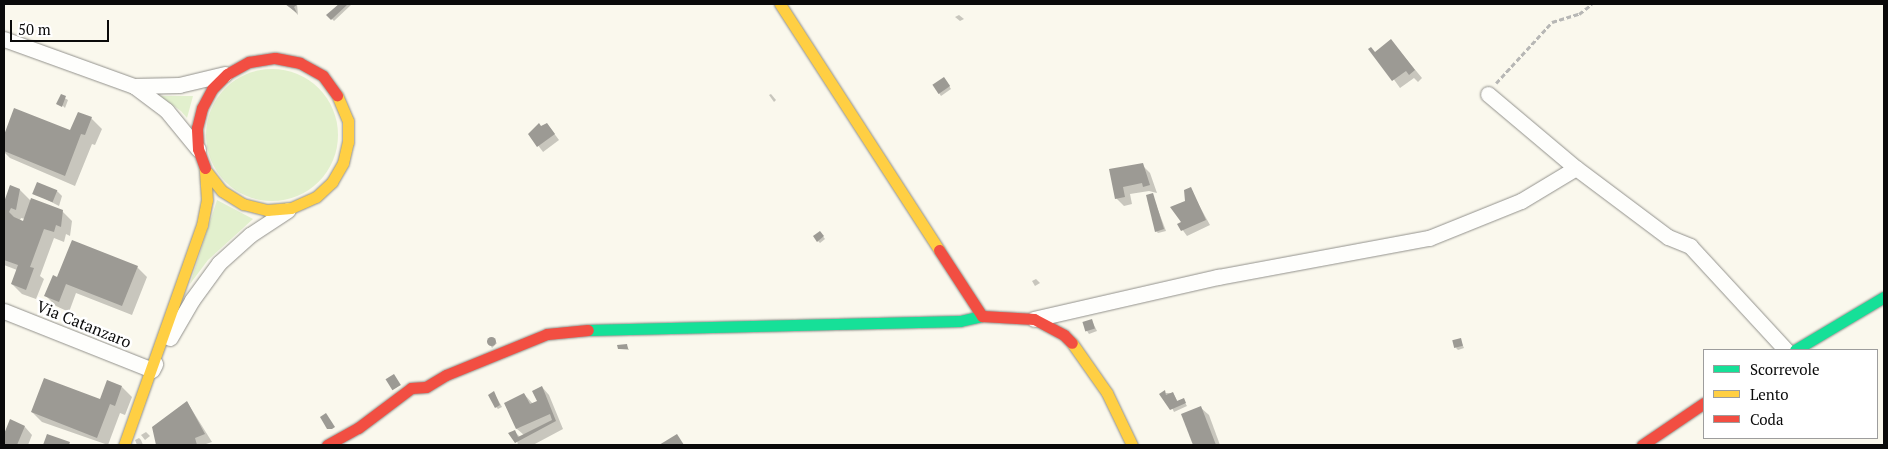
<!DOCTYPE html>
<html>
<head>
<meta charset="utf-8">
<style>
	body { margin:0 }
	#map { position:relative; width:1888px; height:449px; overflow:hidden; background:#faf8ed; font-family:"PT Serif",serif }
	div>[style] { position:absolute }
	.green>* { inset:0; background:#e2f0cd }
	.round { border-radius:50% }
	.shadow>* { inset:0; background:#0003; transform-origin:0 0 }
	.building>* { inset:0; background:#9c9a94; transform-origin:0 0 }
	.path>* { height:2.5px; margin-top:-1.25px; transform-origin:0; background:repeating-linear-gradient(90deg,#b7b7b5 0 5px,transparent 0 7.5px) }
	.roads { filter:drop-shadow(0 0 1px #92918c) drop-shadow(0 0 1px #92918c) }
	.street>* { height:15px; margin:-7.5px; padding:0 7.5px; transform-origin:7.5px; border-radius:7.5px; background:#fefefc }
	.fast>* { height:11px; margin:-5.5px; padding:0 5.5px; transform-origin:5.5px; border-radius:5.5px; background:#16e098 }
	.slow>* { height:11px; margin:-5.5px; padding:0 5.5px; transform-origin:5.5px; border-radius:5.5px; background:#ffcf43 }
	.jam>* { height:11px; margin:-5.5px; padding:0 5.5px; transform-origin:5.5px; border-radius:5.5px; background:#f24e42 }
	span { translate:-50% -50%; white-space:nowrap; text-align:center; line-height:1.15; -webkit-text-stroke:5px #fff; paint-order:stroke }
	.street-label { font-size:16px; color:#0a0a0a }
	.frame { position:absolute; inset:0; border:5px solid #0a0a0a; pointer-events:none }
	.legend { position:absolute; left:1703px; top:349px; width:175px; height:90px; box-sizing:border-box; background:#fff; border:1px solid #9d9d9d; margin:0; padding:6px 9px; list-style:none; font-size:15px; color:#0a0a0a }
	.legend li { display:flex; align-items:center; gap:10px; height:25px }
	.legend b { width:25px; border:1px solid #9d9d9d }
	.scale { position:absolute; left:10px; top:20px; width:99px; height:22px; box-sizing:border-box; border:2px solid #0a0a0a; border-top:0; padding-left:6px; font-size:15px; line-height:18px; white-space:nowrap; color:#0a0a0a; -webkit-text-stroke:4px #fff; paint-order:stroke }
</style>
</head>
<body>
<div id="map">
	<div class="green">
		<i class="round" style="left:206px;top:69px;width:132px;height:132px"></i>
		<i style="clip-path:polygon(160px 96px,193px 96px,187px 118px,181px 111px)"></i>
		<i style="clip-path:polygon(217px 200px,253px 219px,208px 260px,190px 284px)"></i>
	</div>
	<div class="shadow">
		<i style="clip-path:polygon(287px 4px,297px 4px,298px 15px)"></i>
		<i style="clip-path:polygon(339px 4px,352px 4px,334px 21px,328px 15px)"></i>
		<i style="clip-path:polygon(959px 15px,964px 19px,960px 21px,955px 17px)"></i>
		<i style="clip-path:polygon(1398px 49px,1422px 78px,1418px 82px,1414px 78px,1400px 88px,1375px 53px)"></i>
		<i style="clip-path:polygon(946px 81px,951px 89px,941px 96px,934px 86px)"></i>
		<i style="clip-path:polygon(771px 94px,776px 100px,774px 102px,769px 95px)"></i>
		<i style="clip-path:polygon(61px 96px,68px 100px,65px 108px,59px 102px)"></i>
		<i style="clip-path:polygon(15px 110px,71px 132px,78px 113px,91px 118px,102px 129px,95px 145px,92px 144px,75px 186px,10px 158px,4px 152px,4px 139px)"></i>
		<i style="left:547px;top:124px;width:20px;height:20px;rotate:53deg"></i>
		<i style="clip-path:polygon(1142px 165px,1150px 173px,1157px 193px,1149px 191px,1130px 194px,1132px 204px,1124px 206px,1116px 198px,1111px 170px)"></i>
		<i style="clip-path:polygon(evenodd,10px 186px,20px 190px,31px 201px,62px 211px,72px 221px,70px 236px,66px 234px,64px 242px,54px 238px,40px 276px,44px 279px,36px 299px,22px 294px,12px 284px,17px 270px,4px 265px,4px 206px,10px 186px,21px 218px,25px 219px,24px 223px,20px 220px,21px 218px)"></i>
		<i style="clip-path:polygon(1190px 189px,1210px 225px,1187px 236px,1179px 225px,1183px 223px)"></i>
		<i style="clip-path:polygon(57px 191px,62px 196px,59px 206px,34px 193px)"></i>
		<i style="clip-path:polygon(1152px 194px,1166px 231px,1158px 233px,1156px 231px)"></i>
		<i style="clip-path:polygon(822px 235px,825px 239px,820px 243px,818px 241px)"></i>
		<i style="clip-path:polygon(137px 267px,147px 277px,132px 315px,76px 293px,69px 312px,56px 306px,46px 296px,58px 278px)"></i>
		<i style="clip-path:polygon(1036px 279px,1040px 283px,1035px 286px,1032px 281px)"></i>
		<i style="clip-path:polygon(1092px 321px,1097px 331px,1089px 334px,1087px 331px)"></i>
		<i style="clip-path:polygon(492px 339px,497px 343px,492px 348px,488px 341px)"></i>
		<i style="clip-path:polygon(1460px 339px,1464px 348px,1458px 350px,1456px 348px)"></i>
		<i style="clip-path:polygon(627px 346px,629px 350px,619px 349px)"></i>
		<i style="clip-path:polygon(122px 387px,132px 397px,125px 415px,120px 413px,108px 445px,42px 422px,32px 412px,101px 401px)"></i>
		<i style="clip-path:polygon(542px 387px,549px 395px,563px 429px,533px 445px,518px 445px,515px 432px,520px 437px,524px 435px,517px 429px,505px 404px,524px 394px,533px 404px,539px 402px)"></i>
		<i style="clip-path:polygon(494px 393px,502px 407px,498px 409px,496px 407px)"></i>
		<i style="clip-path:polygon(1165px 393px,1173px 393px,1178px 402px,1183px 399px,1187px 406px,1174px 412px)"></i>
		<i style="clip-path:polygon(187px 402px,212px 442px,203px 445px,158px 445px,153px 428px)"></i>
		<i style="clip-path:polygon(1201px 408px,1209px 415px,1220px 445px,1194px 445px,1182px 415px)"></i>
		<i style="clip-path:polygon(25px 427px,32px 435px,28px 445px,4px 445px,4px 435px)"></i>
		<i style="clip-path:polygon(146px 432px,150px 436px,145px 440px,141px 435px)"></i>
		<i style="clip-path:polygon(139px 438px,141px 440px,143px 445px,137px 445px,135px 440px)"></i>
	</div>
	<div class="building">
		<i style="clip-path:polygon(285px 4px,298px 4px,294px 7px,297px 13px)"></i>
		<i style="clip-path:polygon(339px 4px,348px 4px,331px 20px,326px 15px)"></i>
		<i style="clip-path:polygon(1391px 39px,1415px 70px,1409px 75px,1406px 71px,1392px 81px,1368px 49px,1371px 47px,1375px 52px)"></i>
		<i style="left:944px;top:77px;width:11px;height:14px;rotate:56deg"></i>
		<i style="clip-path:polygon(61px 94px,66px 96px,62px 107px,56px 104px)"></i>
		<i style="clip-path:polygon(14px 108px,70px 130px,78px 112px,92px 117px,85px 135px,81px 134px,65px 176px,4px 151px,4px 135px)"></i>
		<i style="clip-path:polygon(539px 123px,541px 126px,547px 123px,555px 134px,537px 147px,528px 134px)"></i>
		<i style="clip-path:polygon(1143px 163px,1150px 185px,1143px 187px,1142px 183px,1123px 187px,1125px 197px,1115px 199px,1109px 169px)"></i>
		<i style="left:37px;top:182px;width:22px;height:13px;rotate:22deg"></i>
		<i style="clip-path:polygon(10px 185px,20px 189px,16px 210px,11px 208px,9px 212px,14px 217px,23px 221px,31px 198px,63px 210px,61px 227px,56px 225px,54px 232px,44px 229px,30px 267px,34px 268px,26px 290px,11px 284px,18px 265px,4px 260px,4px 202px)"></i>
		<i style="clip-path:polygon(1191px 187px,1206px 220px,1181px 231px,1177px 224px,1181px 222px,1170px 207px,1185px 201px,1184px 190px)"></i>
		<i style="clip-path:polygon(1153px 193px,1164px 229px,1155px 232px,1146px 195px)"></i>
		<i style="clip-path:polygon(820px 231px,824px 236px,817px 242px,813px 236px)"></i>
		<i style="clip-path:polygon(72px 240px,138px 266px,122px 306px,66px 284px,59px 302px,44px 296px,53px 275px,57px 277px)"></i>
		<i style="left:1092px;top:319px;width:10px;height:10px;rotate:73deg"></i>
		<i class="round" style="left:486.5px;top:336.5px;width:9px;height:9px"></i>
		<i style="left:1461px;top:338px;width:8px;height:9px;rotate:76deg"></i>
		<i style="clip-path:polygon(627px 344px,628px 349px,618px 349px,617px 345px)"></i>
		<i style="left:394px;top:374px;width:13px;height:10px;rotate:58deg"></i>
		<i style="clip-path:polygon(44px 378px,100px 399px,107px 380px,122px 386px,115px 406px,110px 404px,97px 438px,31px 412px)"></i>
		<i style="clip-path:polygon(542px 386px,556px 421px,515px 443px,508px 433px,515px 430px,518px 437px,552px 420px,550px 414px,516px 429px,504px 403px,524px 393px,530px 404px,537px 401px,532px 391px)"></i>
		<i style="clip-path:polygon(1165px 390px,1166px 395px,1173px 392px,1177px 401px,1184px 398px,1186px 403px,1170px 410px,1159px 394px)"></i>
		<i style="clip-path:polygon(494px 391px,500px 405px,495px 408px,488px 395px)"></i>
		<i style="clip-path:polygon(187px 401px,205px 434px,195px 438px,197px 445px,156px 445px,152px 427px)"></i>
		<i style="clip-path:polygon(1201px 406px,1216px 445px,1193px 445px,1181px 414px)"></i>
		<i style="clip-path:polygon(326px 413px,335px 427px,332px 429px,327px 429px,320px 417px)"></i>
		<i style="clip-path:polygon(10px 419px,25px 426px,17px 445px,4px 445px,4px 434px)"></i>
		<i style="clip-path:polygon(47px 434px,70px 442px,69px 445px,43px 445px)"></i>
		<i style="clip-path:polygon(677px 434px,684px 445px,659px 445px)"></i>
	</div>
	<div class="path">
		<i style="left:1496px;top:83px;width:83px;rotate:-47.4deg"></i>
		<i style="left:1552px;top:22px;width:28px;rotate:-17deg"></i>
		<i style="left:1579px;top:14px;width:16px;rotate:-38deg"></i>
	</div>
	<div class="roads">
		<div class="street">
			<i style="left:4px;top:39px;width:138px;rotate:19.9deg"></i>
			<i style="left:1488px;top:94px;width:115px;rotate:40.1deg"></i>
			<i style="left:1576px;top:168px;width:115px;rotate:36.9deg"></i>
			<i style="left:1668px;top:237px;width:24px;rotate:22deg"></i>
			<i style="left:1690px;top:246px;width:142px;rotate:47.3deg"></i>
			<i style="left:198px;top:149px;width:50px;rotate:-129.4deg"></i>
			<i style="left:166px;top:110px;width:40px;rotate:-143deg"></i>
			<i style="left:134px;top:86px;width:45px;rotate:-1.3deg"></i>
			<i style="left:179px;top:85px;width:47px;rotate:-13.4deg"></i>
			<i style="left:4px;top:311px;width:159px;rotate:21.7deg"></i>
			<i style="left:152px;top:370px;width:7px;rotate:-63deg"></i>
			<i style="left:1034px;top:319px;width:189px;rotate:-12.9deg"></i>
			<i style="left:1218px;top:277px;width:215px;rotate:-10.5deg"></i>
			<i style="left:1429px;top:238px;width:99px;rotate:-21.9deg"></i>
			<i style="left:1521px;top:201px;width:64px;rotate:-31deg"></i>
			<i style="left:170px;top:338px;width:44px;rotate:-59.9deg"></i>
			<i style="left:192px;top:300px;width:46px;rotate:-53.9deg"></i>
			<i style="left:219px;top:263px;width:42px;rotate:-42.1deg"></i>
			<i style="left:250px;top:235px;width:45px;rotate:-33.3deg"></i>
		</div>
		<div class="fast">
			<i style="left:588px;top:330px;width:372px;rotate:-1.4deg"></i>
			<i style="left:960px;top:321px;width:23px;rotate:-13deg"></i>
			<i style="left:1795px;top:350px;width:104px;rotate:-30.8deg"></i>
		</div>
		<div class="slow">
			<i style="left:780px;top:4px;width:293px;rotate:57.1deg"></i>
			<i style="left:207px;top:172px;width:24px;rotate:52deg"></i>
			<i style="left:222px;top:191px;width:25px;rotate:32deg"></i>
			<i style="left:243px;top:204px;width:25px;rotate:14deg"></i>
			<i style="left:267px;top:210px;width:24px;rotate:-5deg"></i>
			<i style="left:291px;top:208px;width:27px;rotate:-24deg"></i>
			<i style="left:316px;top:197px;width:22px;rotate:-43deg"></i>
			<i style="left:332px;top:182px;width:22px;rotate:-60deg"></i>
			<i style="left:343px;top:163px;width:22px;rotate:-77deg"></i>
			<i style="left:348px;top:142px;width:21px;rotate:-90deg"></i>
			<i style="left:348px;top:121px;width:28px;rotate:-113deg"></i>
			<i style="left:1072px;top:343px;width:61px;rotate:55deg"></i>
			<i style="left:1107px;top:393px;width:58px;rotate:64.3deg"></i>
			<i style="left:124px;top:445px;width:233px;rotate:-70.5deg"></i>
			<i style="left:202px;top:225px;width:25px;rotate:-79deg"></i>
			<i style="left:207px;top:200px;width:32px;rotate:-94deg"></i>
		</div>
		<div class="jam">
			<i style="left:205px;top:168px;width:20px;rotate:-110deg"></i>
			<i style="left:198px;top:149px;width:21px;rotate:-93deg"></i>
			<i style="left:197px;top:128px;width:21px;rotate:-76deg"></i>
			<i style="left:202px;top:108px;width:21px;rotate:-62deg"></i>
			<i style="left:212px;top:89px;width:21px;rotate:-45deg"></i>
			<i style="left:227px;top:74px;width:25px;rotate:-29deg"></i>
			<i style="left:249px;top:62px;width:26px;rotate:-9deg"></i>
			<i style="left:275px;top:58px;width:25px;rotate:11deg"></i>
			<i style="left:300px;top:63px;width:26px;rotate:29deg"></i>
			<i style="left:323px;top:76px;width:24px;rotate:54deg"></i>
			<i style="left:939px;top:250px;width:79px;rotate:56.9deg"></i>
			<i style="left:982px;top:316px;width:52px;rotate:3.3deg"></i>
			<i style="left:1034px;top:319px;width:34px;rotate:28deg"></i>
			<i style="left:1064px;top:335px;width:11px;rotate:45deg"></i>
			<i style="left:327px;top:445px;width:35px;rotate:-29deg"></i>
			<i style="left:358px;top:428px;width:66px;rotate:-37deg"></i>
			<i style="left:411px;top:388px;width:15px;rotate:-4deg"></i>
			<i style="left:426px;top:387px;width:23px;rotate:-31deg"></i>
			<i style="left:446px;top:375px;width:109px;rotate:-22.1deg"></i>
			<i style="left:547px;top:334px;width:41px;rotate:-5.6deg"></i>
			<i style="left:1642px;top:445px;width:75px;rotate:-34.1deg"></i>
		</div>
	</div>
	<div class="street-label">
		<span style="left:84px;top:324px;rotate:22deg">Via Catanzaro</span>
	</div>
	<div class="frame"></div>
	<ul class="legend">
	<li><b style="height:6px;background:#16e098"></b>Scorrevole</li>
	<li><b style="height:6px;background:#ffcf43"></b>Lento</li>
	<li><b style="height:6px;background:#f24e42"></b>Coda</li>
	</ul>
	<div class="scale">50 m</div>
</div>
</body>
</html>
